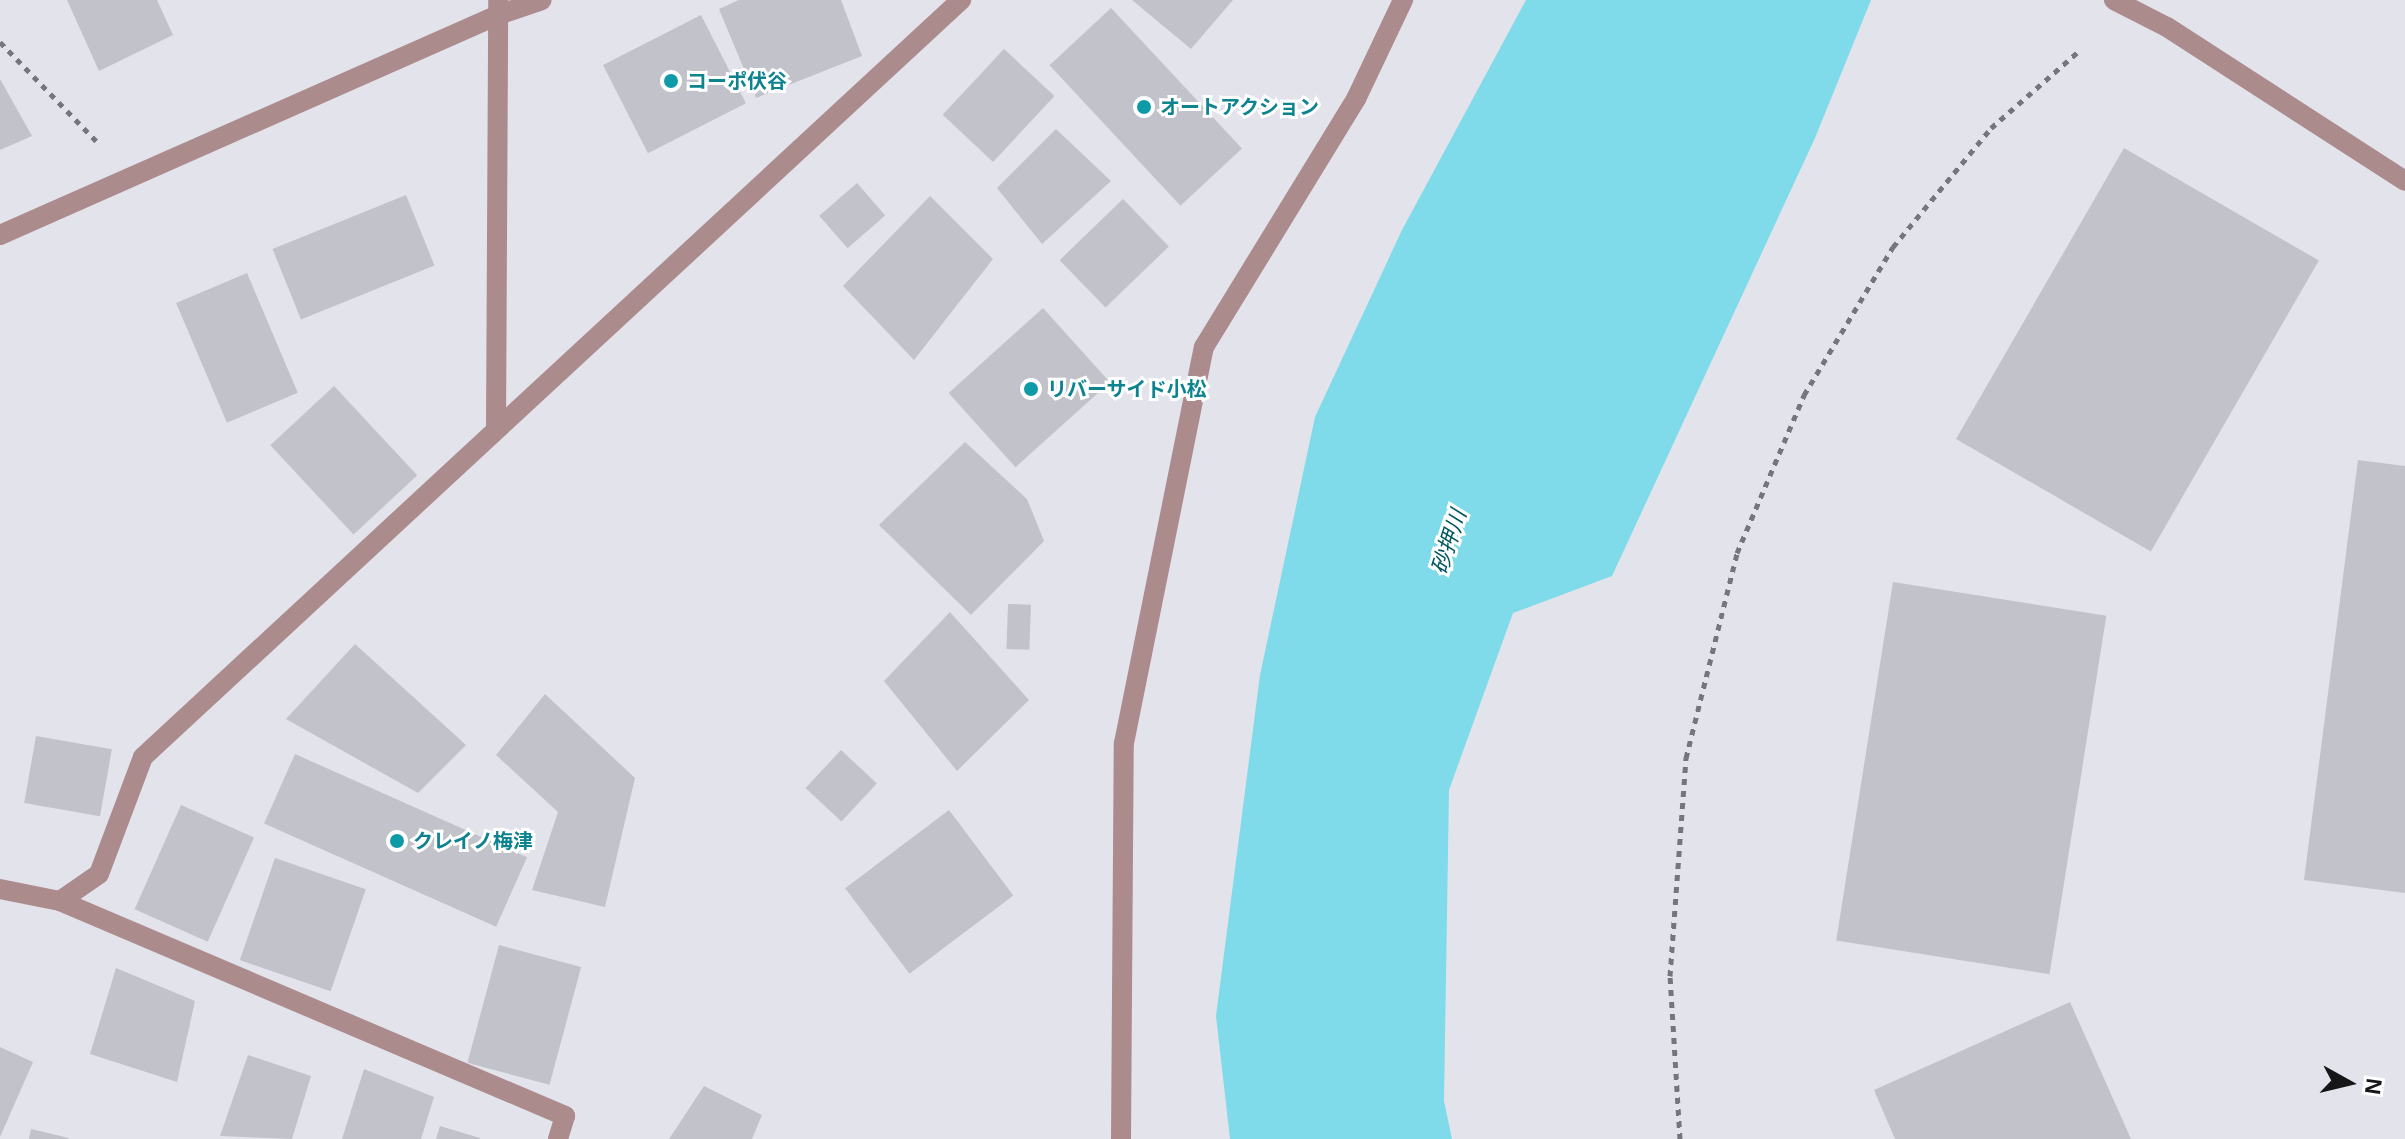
<!DOCTYPE html>
<html>
<head>
<meta charset="utf-8">
<style>
	body { margin:0 }
	#map { position:relative; width:2405px; height:1139px; overflow:hidden; background:#e3e3ec; font-family:Arial,"Noto Sans JP",sans-serif }
	div>[style] { position:absolute }
	.water>* { inset:0; background:#7fdbe9 }
	.building>* { inset:0; background:#c2c2cb; transform-origin:0 0 }
	.path>* { height:5px; margin-top:-2.5px; transform-origin:0; background:repeating-linear-gradient(90deg,#75757b 0 6px,transparent 0 12px) }
	.minor>* { height:20px; margin:-10px; padding:0 10px; transform-origin:10px; border-radius:10px; background:#ac8b8d }
	.tertiary>* { height:20px; margin:-10px; padding:0 10px; transform-origin:10px; border-radius:10px; background:#ac8b8d }
	.dots>* { width:22px; height:22px; translate:-50% -50%; box-sizing:border-box; border:4px solid #fff; border-radius:50% }
	span { translate:-50% -50%; white-space:nowrap; text-align:center; line-height:1.15; -webkit-text-stroke:6px #fff; paint-order:stroke }
	.culture-label { font-size:20px; color:#0d838f; font-weight:700 }
	.left { translate:0 -50%; text-align:left }
	.water-label { font-size:22px; color:#005761; font-style:italic }
	.north { position:absolute; left:2309px; top:1043px; width:80px; height:80px; -webkit-text-stroke:6px #fff; paint-order:stroke; rotate:98deg; font-size:22px; font-weight:700; line-height:32px; text-align:center; color:#161619 }
	.north::after { content:''; display:block; margin:auto; width:28px; height:36px; background:#161619; clip-path:polygon(50% 0,100% 100%,50% 72%,0 100%) }
</style>
</head>
<body>
<div id="map">
	<div class="water">
		<i style="clip-path:polygon(1526px 0,1871px 0,1815px 138px,1612px 576px,1513px 613px,1449px 790px,1444px 1101px,1452px 1139px,1230px 1139px,1216px 1016px,1260px 675px,1315px 417px,1402px 230px)"></i>
	</div>
	<div class="building">
		<i style="clip-path:polygon(67px 0,157px 0,173px 35px,99px 71px)"></i>
		<i style="clip-path:polygon(739px 0,841px 0,862px 56px,756px 98px,719px 9px)"></i>
		<i style="clip-path:polygon(1132px 0,1233px 0,1191px 49px)"></i>
		<i style="left:1111px;top:8px;width:192px;height:84px;rotate:47deg"></i>
		<i style="left:701px;top:15px;width:99px;height:110px;rotate:63deg"></i>
		<i style="left:1004px;top:49px;width:69px;height:90px;rotate:43deg"></i>
		<i style="clip-path:polygon(0 79px,32px 136px,0 150px)"></i>
		<i style="clip-path:polygon(1056px 129px,1111px 181px,1042px 244px,997px 188px)"></i>
		<i style="left:2124px;top:148px;width:225px;height:336px;rotate:30deg"></i>
		<i style="left:857px;top:183px;width:43px;height:50px;rotate:49deg"></i>
		<i style="left:406px;top:195px;width:76px;height:144px;rotate:68deg"></i>
		<i style="clip-path:polygon(930px 196px,993px 259px,914px 360px,843px 286px)"></i>
		<i style="left:1123px;top:199px;width:66px;height:88px;rotate:46deg"></i>
		<i style="left:247px;top:273px;width:130px;height:77px;rotate:67deg"></i>
		<i style="left:1043px;top:308px;width:100px;height:127px;rotate:48deg"></i>
		<i style="left:334px;top:386px;width:122px;height:87px;rotate:47deg"></i>
		<i style="clip-path:polygon(965px 442px,1027px 499px,1044px 541px,971px 615px,879px 525px)"></i>
		<i style="clip-path:polygon(2358px 460px,2405px 466px,2405px 893px,2304px 880px)"></i>
		<i style="left:1893px;top:582px;width:216px;height:363px;rotate:9deg"></i>
		<i style="left:1008px;top:604px;width:23px;height:45px;rotate:2deg"></i>
		<i style="clip-path:polygon(950px 612px,1029px 700px,957px 771px,884px 681px)"></i>
		<i style="clip-path:polygon(355px 644px,466px 745px,418px 793px,286px 719px)"></i>
		<i style="clip-path:polygon(545px 694px,635px 778px,605px 907px,532px 890px,558px 812px,496px 755px)"></i>
		<i style="left:36px;top:736px;width:77px;height:68px;rotate:10deg"></i>
		<i style="left:841px;top:750px;width:49px;height:52px;rotate:43deg"></i>
		<i style="left:295px;top:754px;width:254px;height:76px;rotate:24deg"></i>
		<i style="left:181px;top:805px;width:80px;height:114px;rotate:24deg"></i>
		<i style="left:949px;top:810px;width:107px;height:130px;rotate:53deg"></i>
		<i style="left:275px;top:858px;width:96px;height:108px;rotate:19deg"></i>
		<i style="left:499px;top:945px;width:85px;height:122px;rotate:15deg"></i>
		<i style="clip-path:polygon(116px 968px,195px 1001px,177px 1082px,90px 1054px)"></i>
		<i style="clip-path:polygon(2070px 1002px,2131px 1139px,1895px 1139px,1874px 1090px)"></i>
		<i style="clip-path:polygon(0 1047px,33px 1062px,0 1137px)"></i>
		<i style="clip-path:polygon(248px 1055px,311px 1076px,292px 1139px,220px 1136px)"></i>
		<i style="clip-path:polygon(364px 1069px,434px 1097px,421px 1139px,342px 1139px)"></i>
		<i style="clip-path:polygon(704px 1086px,762px 1115px,752px 1139px,669px 1139px)"></i>
		<i style="clip-path:polygon(440px 1126px,480px 1138px,480px 1139px,436px 1139px)"></i>
		<i style="clip-path:polygon(31px 1129px,69px 1138px,68px 1139px,29px 1139px)"></i>
	</div>
	<div class="path">
		<i style="left:0;top:42px;width:144px;rotate:45.8deg"></i>
		<i style="left:1680px;top:1139px;width:163px;rotate:-93.5deg"></i>
		<i style="left:1670px;top:976px;width:219px;rotate:-85.8deg"></i>
		<i style="left:1686px;top:758px;width:211px;rotate:-76deg"></i>
		<i style="left:1737px;top:553px;width:172px;rotate:-67deg"></i>
		<i style="left:1804px;top:395px;width:173px;rotate:-59deg"></i>
		<i style="left:1893px;top:247px;width:154px;rotate:-50.5deg"></i>
		<i style="left:1991px;top:128px;width:117px;rotate:-41.2deg"></i>
	</div>
	<div class="minor">
		<i style="left:496px;top:429px;width:429px;rotate:-89.7deg"></i>
		<i style="left:0;top:889px;width:61px;rotate:11.3deg"></i>
		<i style="left:60px;top:901px;width:47px;rotate:-34.7deg"></i>
		<i style="left:99px;top:874px;width:125px;rotate:-69.4deg"></i>
		<i style="left:143px;top:757px;width:1115px;rotate:-42.78deg"></i>
		<i style="left:60px;top:901px;width:549px;rotate:23.06deg"></i>
		<i style="left:565px;top:1116px;width:24px;rotate:107deg"></i>
		<i style="left:1121px;top:1139px;width:396px;rotate:-89.6deg"></i>
		<i style="left:1124px;top:743px;width:404px;rotate:-78.6deg"></i>
		<i style="left:1204px;top:347px;width:291px;rotate:-58.5deg"></i>
		<i style="left:1356px;top:99px;width:110px;rotate:-64.6deg"></i>
	</div>
	<div class="tertiary">
		<i style="left:2114px;top:0;width:59px;rotate:27deg"></i>
		<i style="left:2167px;top:27px;width:283px;rotate:32.9deg"></i>
		<i style="left:0;top:235px;width:544px;rotate:-23.83deg"></i>
		<i style="left:498px;top:15px;width:46px;rotate:-18.8deg"></i>
	</div>
	<div class="dots">
		<i style="left:671px;top:81px;background:#0f9aa8"></i>
		<i style="left:1144px;top:107px;background:#0f9aa8"></i>
		<i style="left:1031px;top:389px;background:#0f9aa8"></i>
		<i style="left:397px;top:841px;background:#0f9aa8"></i>
	</div>
	<div class="culture-label">
		<span class="left" style="left:687px;top:81px">コーポ伏谷</span>
		<span class="left" style="left:1160px;top:107px">オートアクション</span>
		<span class="left" style="left:1047px;top:389px">リバーサイド小松</span>
		<span class="left" style="left:413px;top:841px">クレイノ梅津</span>
	</div>
	<div class="water-label">
		<span style="left:1449px;top:542px;rotate:-72deg">砂押川</span>
	</div>
	<div class="north">N</div>
</div>
</body>
</html>
